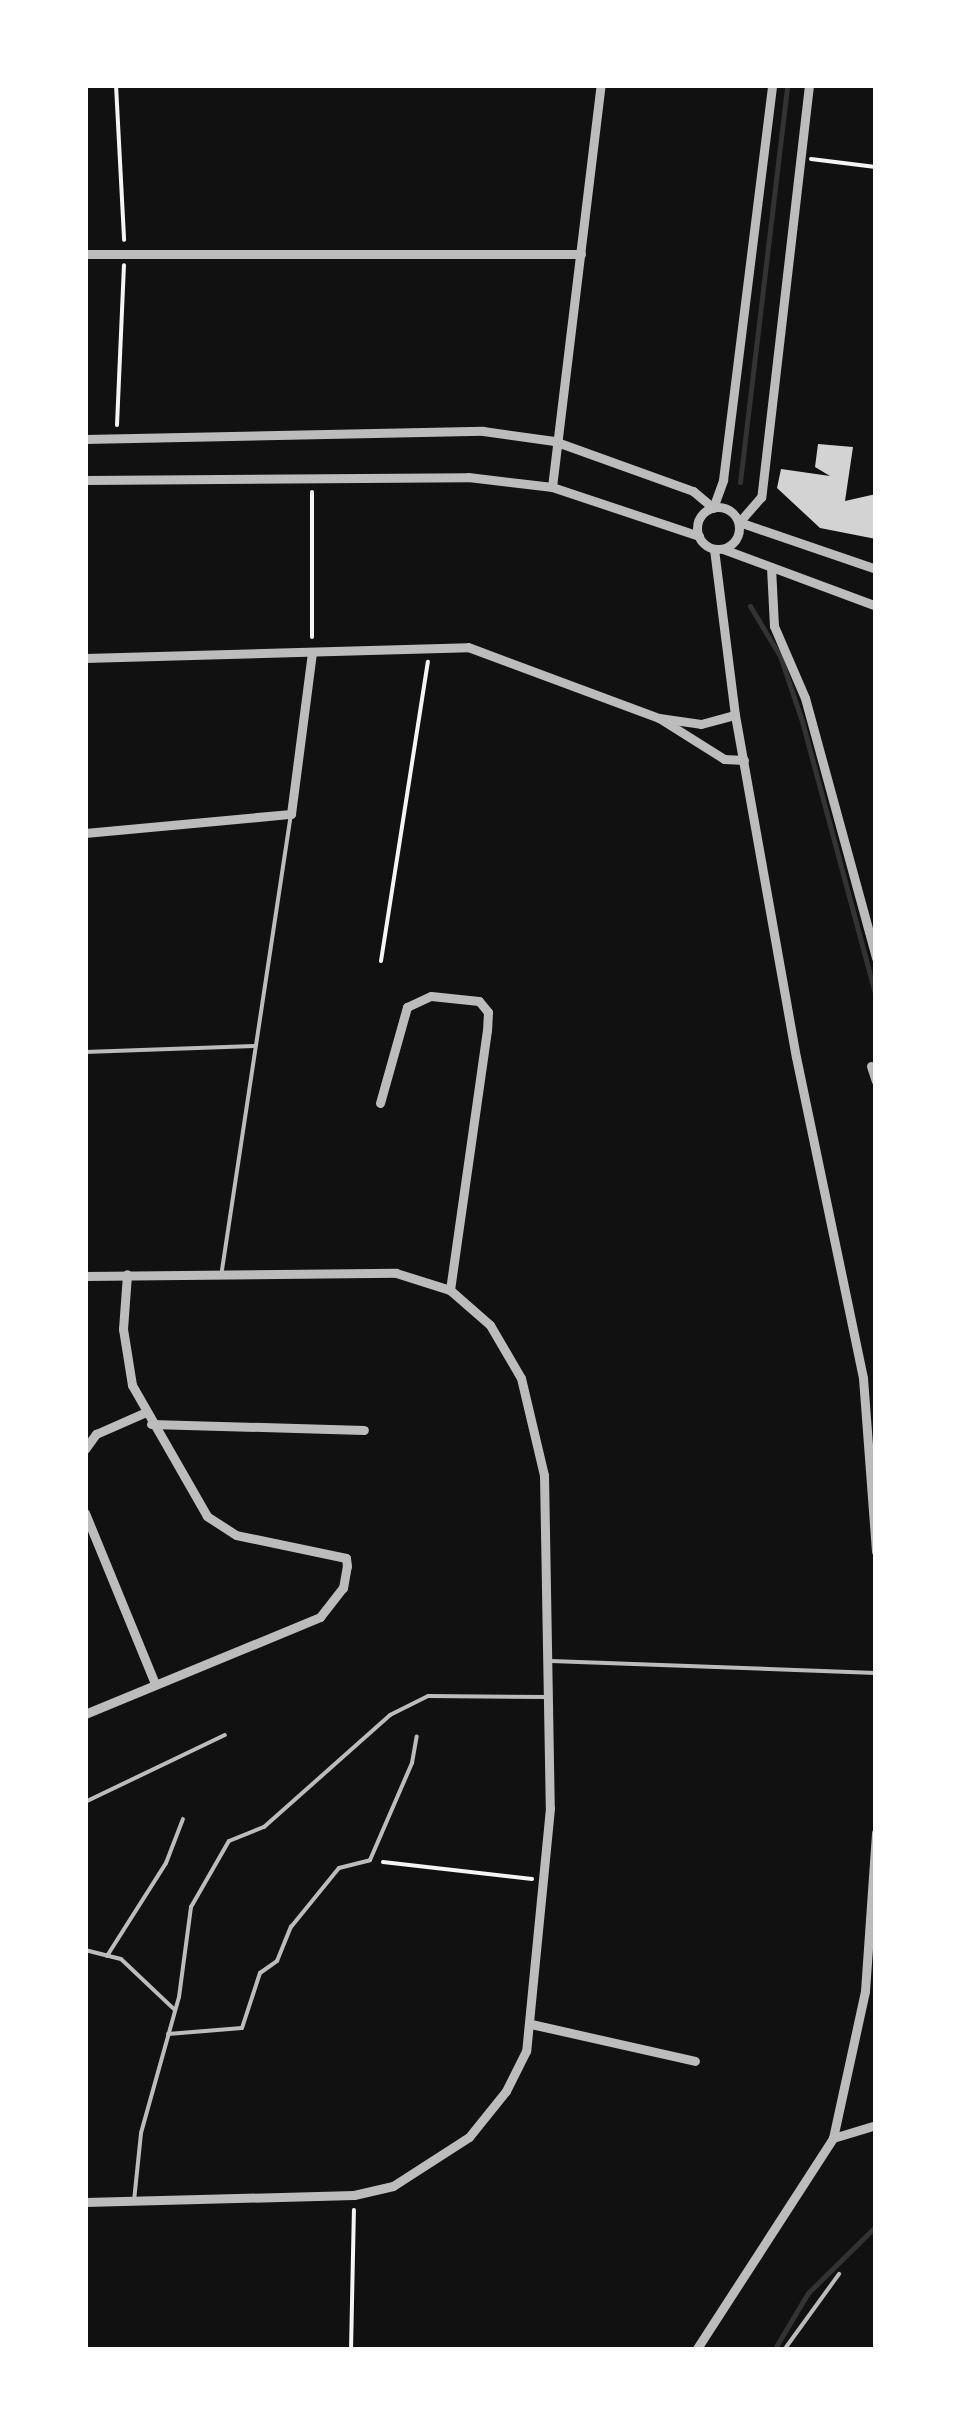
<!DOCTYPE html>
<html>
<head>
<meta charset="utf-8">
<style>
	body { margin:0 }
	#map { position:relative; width:961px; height:2435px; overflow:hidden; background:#111; font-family:Overpass,sans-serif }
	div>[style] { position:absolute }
	.stream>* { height:5px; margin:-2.5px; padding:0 2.5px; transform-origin:2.5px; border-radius:2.5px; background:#333 }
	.building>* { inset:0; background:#d3d3d3 }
	.path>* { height:4px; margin:-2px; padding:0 2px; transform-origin:2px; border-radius:2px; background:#f5f5f5 }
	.service>* { height:4px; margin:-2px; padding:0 2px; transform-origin:2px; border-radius:2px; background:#bcbcbc }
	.minor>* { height:9px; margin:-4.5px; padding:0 4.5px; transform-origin:4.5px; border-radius:4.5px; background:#bcbcbc }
	.minor>.ring { margin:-4.5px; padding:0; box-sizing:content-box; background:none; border:9px solid #bcbcbc; border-radius:50% }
	span { translate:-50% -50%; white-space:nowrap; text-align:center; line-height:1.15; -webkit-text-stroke:9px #fff; paint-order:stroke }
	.frame { position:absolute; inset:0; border:88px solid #fff; pointer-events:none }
</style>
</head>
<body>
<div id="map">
	<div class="stream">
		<i style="left:740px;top:482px;width:400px;rotate:-83.2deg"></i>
		<i style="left:750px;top:606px;width:58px;rotate:59deg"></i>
		<i style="left:780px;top:656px;width:69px;rotate:71.3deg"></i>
		<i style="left:802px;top:721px;width:287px;rotate:75deg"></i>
		<i style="left:774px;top:2350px;width:66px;rotate:-59.2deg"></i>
		<i style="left:808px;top:2293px;width:95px;rotate:-44.6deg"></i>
	</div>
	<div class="building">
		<i style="clip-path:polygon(818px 444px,853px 447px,845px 501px,876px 494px,876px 539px,820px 528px,777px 488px,781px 469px,830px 476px,815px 467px)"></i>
	</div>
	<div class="path">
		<i style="left:116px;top:85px;width:155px;rotate:87deg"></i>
		<i style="left:811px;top:159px;width:65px;rotate:7deg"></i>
		<i style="left:117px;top:425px;width:160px;rotate:-87.5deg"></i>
		<i style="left:312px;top:492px;width:145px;rotate:90deg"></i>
		<i style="left:381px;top:961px;width:303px;rotate:-81.1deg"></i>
		<i style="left:383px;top:1862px;width:150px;rotate:6.5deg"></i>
		<i style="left:351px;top:2350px;width:140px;rotate:-88.8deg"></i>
	</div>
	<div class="service">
		<i style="left:85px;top:1052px;width:169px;rotate:-2deg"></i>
		<i style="left:222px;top:1270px;width:460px;rotate:-81.4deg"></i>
		<i style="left:551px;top:1661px;width:325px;rotate:2.1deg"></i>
		<i style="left:85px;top:1802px;width:155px;rotate:-25.6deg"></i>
		<i style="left:85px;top:1950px;width:37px;rotate:14deg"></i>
		<i style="left:121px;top:1959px;width:74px;rotate:43.4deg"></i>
		<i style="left:107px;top:1956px;width:110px;rotate:-57.6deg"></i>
		<i style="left:166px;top:1863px;width:47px;rotate:-68.9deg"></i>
		<i style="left:168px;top:2034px;width:74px;rotate:-4.6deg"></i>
		<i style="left:242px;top:2028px;width:58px;rotate:-71.9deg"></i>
		<i style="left:260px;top:1973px;width:21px;rotate:-35deg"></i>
		<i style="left:277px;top:1961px;width:37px;rotate:-68deg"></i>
		<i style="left:291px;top:1927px;width:76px;rotate:-50.9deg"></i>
		<i style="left:339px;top:1868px;width:32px;rotate:-14deg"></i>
		<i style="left:370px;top:1860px;width:106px;rotate:-66.6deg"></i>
		<i style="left:412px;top:1763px;width:27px;rotate:-80deg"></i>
		<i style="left:134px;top:2201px;width:68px;rotate:-84.1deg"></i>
		<i style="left:141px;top:2133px;width:141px;rotate:-74.4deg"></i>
		<i style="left:179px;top:1997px;width:91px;rotate:-82.4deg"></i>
		<i style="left:191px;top:1907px;width:76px;rotate:-60.1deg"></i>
		<i style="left:229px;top:1841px;width:38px;rotate:-22deg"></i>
		<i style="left:264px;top:1827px;width:169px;rotate:-41.6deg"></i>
		<i style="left:390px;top:1715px;width:42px;rotate:-26.6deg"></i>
		<i style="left:428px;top:1696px;width:119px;rotate:0.5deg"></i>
		<i style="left:784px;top:2350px;width:94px;rotate:-54.1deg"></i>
	</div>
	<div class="minor">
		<i style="left:809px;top:85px;width:415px;rotate:96.6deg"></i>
		<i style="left:761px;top:497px;width:33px;rotate:131deg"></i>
		<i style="left:739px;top:522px;width:145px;rotate:18.9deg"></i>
		<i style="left:85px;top:254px;width:496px"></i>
		<i style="left:85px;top:439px;width:398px;rotate:-1.2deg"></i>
		<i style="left:483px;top:431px;width:72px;rotate:8deg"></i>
		<i style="left:554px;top:441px;width:148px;rotate:19.8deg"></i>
		<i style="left:693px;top:491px;width:26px;rotate:40deg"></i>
		<i style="left:713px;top:508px;width:30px;rotate:-70deg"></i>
		<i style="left:723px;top:480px;width:398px;rotate:-82.9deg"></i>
		<i style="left:85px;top:480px;width:383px;rotate:-0.4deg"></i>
		<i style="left:468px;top:477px;width:85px;rotate:6.8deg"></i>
		<i style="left:552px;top:487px;width:155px;rotate:18.4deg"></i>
		<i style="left:552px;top:487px;width:405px;rotate:-83.1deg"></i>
		<i class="ring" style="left:697px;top:507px;width:33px;height:33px"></i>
		<i style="left:714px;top:549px;width:167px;rotate:82.8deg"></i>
		<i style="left:735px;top:715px;width:347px;rotate:79.9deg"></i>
		<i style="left:796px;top:1057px;width:328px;rotate:78.2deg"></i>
		<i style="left:863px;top:1378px;width:174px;rotate:85.7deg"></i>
		<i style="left:723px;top:549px;width:163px;rotate:20.4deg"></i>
		<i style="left:771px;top:567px;width:59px;rotate:87.1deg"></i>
		<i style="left:774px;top:626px;width:78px;rotate:66.7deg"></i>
		<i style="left:805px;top:698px;width:270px;rotate:74.7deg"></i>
		<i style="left:85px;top:658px;width:383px;rotate:-1.6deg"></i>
		<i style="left:468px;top:647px;width:204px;rotate:20.4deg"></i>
		<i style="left:659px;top:718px;width:42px;rotate:8.1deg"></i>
		<i style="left:701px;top:724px;width:35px;rotate:-15deg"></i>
		<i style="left:659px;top:718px;width:77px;rotate:32.2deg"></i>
		<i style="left:724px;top:759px;width:20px;rotate:3deg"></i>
		<i style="left:85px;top:833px;width:207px;rotate:-5.3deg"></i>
		<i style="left:291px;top:814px;width:163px;rotate:-82.6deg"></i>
		<i style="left:871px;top:1066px;width:16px;rotate:72deg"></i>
		<i style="left:380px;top:1103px;width:100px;rotate:-74.3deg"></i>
		<i style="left:407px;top:1007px;width:26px;rotate:-25deg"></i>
		<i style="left:431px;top:996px;width:48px;rotate:5.9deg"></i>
		<i style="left:479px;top:1001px;width:14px;rotate:51deg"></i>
		<i style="left:488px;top:1012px;width:18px;rotate:93deg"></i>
		<i style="left:487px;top:1030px;width:263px;rotate:98.1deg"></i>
		<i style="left:85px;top:1276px;width:311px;rotate:-0.6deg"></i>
		<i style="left:396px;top:1273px;width:57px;rotate:17.5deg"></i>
		<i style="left:450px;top:1290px;width:53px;rotate:41.2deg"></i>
		<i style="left:490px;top:1325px;width:61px;rotate:59.7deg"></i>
		<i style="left:521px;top:1378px;width:100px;rotate:76.7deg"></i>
		<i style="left:544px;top:1475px;width:333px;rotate:89deg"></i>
		<i style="left:550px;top:1808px;width:244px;rotate:95.6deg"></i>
		<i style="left:526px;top:2051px;width:45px;rotate:116.6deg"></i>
		<i style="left:506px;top:2091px;width:59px;rotate:128.8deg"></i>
		<i style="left:469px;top:2137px;width:90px;rotate:147.2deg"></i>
		<i style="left:393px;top:2186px;width:40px;rotate:167deg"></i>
		<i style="left:354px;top:2195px;width:269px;rotate:178.5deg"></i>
		<i style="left:151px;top:1424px;width:213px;rotate:1.6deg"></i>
		<i style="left:85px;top:1449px;width:19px;rotate:-54deg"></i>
		<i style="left:96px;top:1434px;width:55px;rotate:-23.7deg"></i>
		<i style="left:85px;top:1513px;width:185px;rotate:67.7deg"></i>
		<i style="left:85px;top:1714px;width:254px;rotate:-22.4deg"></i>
		<i style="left:320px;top:1617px;width:37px;rotate:-52deg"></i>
		<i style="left:343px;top:1588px;width:22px;rotate:-80deg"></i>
		<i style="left:347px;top:1566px;width:8px;rotate:-97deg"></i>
		<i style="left:346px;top:1558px;width:112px;rotate:-168.2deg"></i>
		<i style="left:236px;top:1535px;width:35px;rotate:-147deg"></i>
		<i style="left:207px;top:1516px;width:151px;rotate:-119.8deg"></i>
		<i style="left:132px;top:1385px;width:57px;rotate:-99.1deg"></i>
		<i style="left:123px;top:1329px;width:55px;rotate:-85.8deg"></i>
		<i style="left:531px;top:2024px;width:168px;rotate:12.7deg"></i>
		<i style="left:833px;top:2138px;width:45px;rotate:-16.8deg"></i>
		<i style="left:696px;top:2350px;width:252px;rotate:-57.1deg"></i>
		<i style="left:833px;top:2138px;width:150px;rotate:-77.7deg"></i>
		<i style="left:865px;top:1991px;width:159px;rotate:-86deg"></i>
	</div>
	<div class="frame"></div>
</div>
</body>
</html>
